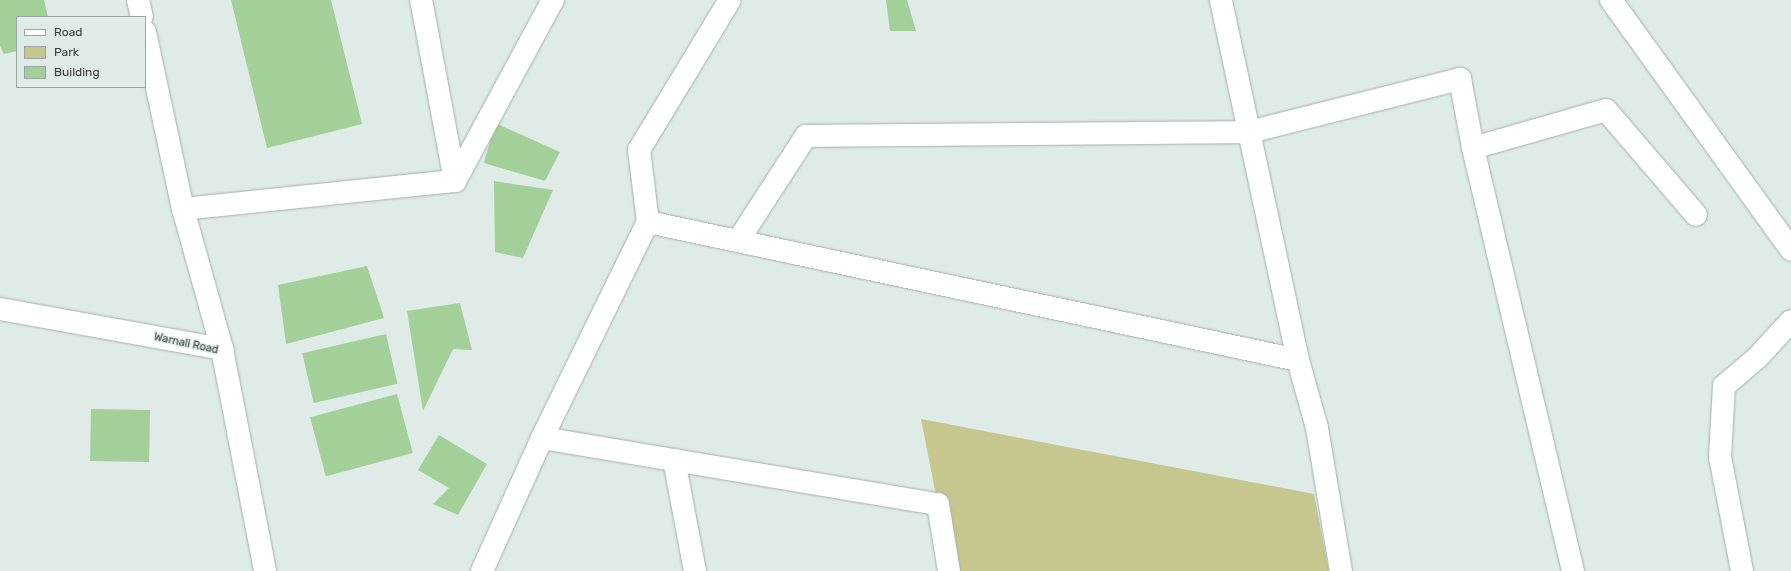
<!DOCTYPE html>
<html>
<head>
<meta charset="utf-8">
<style>
	body { margin:0 }
	#map { position:relative; width:1791px; height:571px; overflow:hidden; background:#deebe6; font-family:Rubik,sans-serif }
	div>[style] { position:absolute }
	.green>* { inset:0; background:#c5c78e }
	.building>* { inset:0; background:#a3cf99; transform-origin:0 0 }
	.roads { filter:drop-shadow(0 0 1px #a4b0ab) drop-shadow(0 0 1px #a4b0ab) }
	.street>* { height:22px; margin:-11px; padding:0 11px; transform-origin:11px; border-radius:11px; background:#fff }
	.secondary>* { height:22px; margin:-11px; padding:0 11px; transform-origin:11px; border-radius:11px; background:#fff }
	span { translate:-50% -50%; white-space:nowrap; text-align:center; line-height:1.15; -webkit-text-stroke:3px #deebe6; paint-order:stroke }
	.street-label { font-size:11px; color:#373c3a }
	.legend { position:absolute; left:16px; top:16px; width:130px; height:72px; box-sizing:border-box; background:#deebe6; border:1px solid #9ba5a1; margin:0; padding:5px 7px; list-style:none; font-size:12px; color:#373c3a }
	.legend li { display:flex; align-items:center; gap:8px; height:20px }
	.legend b { width:20px; border:1px solid #9ba5a1 }
</style>
</head>
<body>
<div id="map">
	<div class="green">
		<i style="clip-path:polygon(921px 419px,1314px 494px,1329px 571px,951px 571px)"></i>
	</div>
	<div class="building">
		<i style="clip-path:polygon(0 0,44px 0,48px 17px,17px 17px,17px 51px,4px 54px,0 46px)"></i>
		<i style="clip-path:polygon(231px 0,331px 0,362px 124px,267px 148px)"></i>
		<i style="clip-path:polygon(886px 0,907px 0,916px 31px,890px 31px)"></i>
		<i style="clip-path:polygon(495px 123px,560px 152px,545px 181px,484px 163px)"></i>
		<i style="clip-path:polygon(494px 181px,553px 190px,523px 258px,495px 252px)"></i>
		<i style="clip-path:polygon(367px 266px,384px 318px,286px 344px,278px 285px)"></i>
		<i style="clip-path:polygon(460px 303px,472px 350px,453px 349px,423px 411px,407px 311px)"></i>
		<i style="left:386px;top:334px;width:51px;height:86px;rotate:77deg"></i>
		<i style="left:397px;top:394px;width:61px;height:90px;rotate:75deg"></i>
		<i style="left:150px;top:410px;width:52px;height:59px;rotate:91deg"></i>
		<i style="clip-path:polygon(439px 435px,487px 464px,458px 515px,433px 504px,449px 488px,418px 470px)"></i>
	</div>
	<div class="roads">
		<div class="street">
			<i style="left:138px;top:0;width:17px;rotate:77deg"></i>
			<i style="left:1611px;top:0;width:308px;rotate:54.2deg"></i>
			<i style="left:145px;top:32px;width:181px;rotate:77.9deg"></i>
			<i style="left:183px;top:209px;width:145px;rotate:74.4deg"></i>
			<i style="left:1473px;top:148px;width:138px;rotate:-15.9deg"></i>
			<i style="left:1606px;top:110px;width:138px;rotate:49.4deg"></i>
			<i style="left:455px;top:181px;width:206px;rotate:-61.6deg"></i>
			<i style="left:183px;top:209px;width:273px;rotate:-5.9deg"></i>
			<i style="left:455px;top:181px;width:184px;rotate:-100.6deg"></i>
			<i style="left:648px;top:222px;width:73px;rotate:-97.1deg"></i>
			<i style="left:639px;top:150px;width:175px;rotate:-58.8deg"></i>
			<i style="left:738px;top:241px;width:125px;rotate:-57.1deg"></i>
			<i style="left:806px;top:136px;width:443px;rotate:-0.5deg"></i>
			<i style="left:1249px;top:132px;width:218px;rotate:-14.1deg"></i>
			<i style="left:1460px;top:79px;width:70px;rotate:79.3deg"></i>
			<i style="left:1473px;top:148px;width:435px;rotate:76.7deg"></i>
			<i style="left:1298px;top:360px;width:71px;rotate:74.4deg"></i>
			<i style="left:1317px;top:428px;width:145px;rotate:80.5deg"></i>
			<i style="left:542px;top:438px;width:241px;rotate:-63.9deg"></i>
			<i style="left:648px;top:222px;width:664px;rotate:11.99deg"></i>
			<i style="left:1298px;top:360px;width:368px;rotate:-102.1deg"></i>
			<i style="left:674px;top:460px;width:113px;rotate:79.3deg"></i>
			<i style="left:482px;top:571px;width:146px;rotate:-65.7deg"></i>
			<i style="left:542px;top:438px;width:401px;rotate:9.5deg"></i>
			<i style="left:938px;top:504px;width:68px;rotate:80.7deg"></i>
			<i style="left:1742px;top:571px;width:116px;rotate:-100.9deg"></i>
			<i style="left:1720px;top:457px;width:71px;rotate:-86.8deg"></i>
			<i style="left:1724px;top:386px;width:43px;rotate:-40.3deg"></i>
			<i style="left:1757px;top:358px;width:50px;rotate:-47.4deg"></i>
		</div>
		<div class="secondary">
			<i style="left:0;top:309px;width:226px;rotate:10.2deg"></i>
			<i style="left:222px;top:349px;width:226px;rotate:79deg"></i>
		</div>
	</div>
	<div class="street-label">
		<span style="left:186px;top:344px;rotate:12deg">Warnali Road</span>
	</div>
	<ul class="legend">
	<li><b style="height:5px;background:#fff"></b>Road</li>
	<li><b style="height:11px;background:#c5c78e"></b>Park</li>
	<li><b style="height:11px;background:#a3cf99"></b>Building</li>
	</ul>
</div>
</body>
</html>
